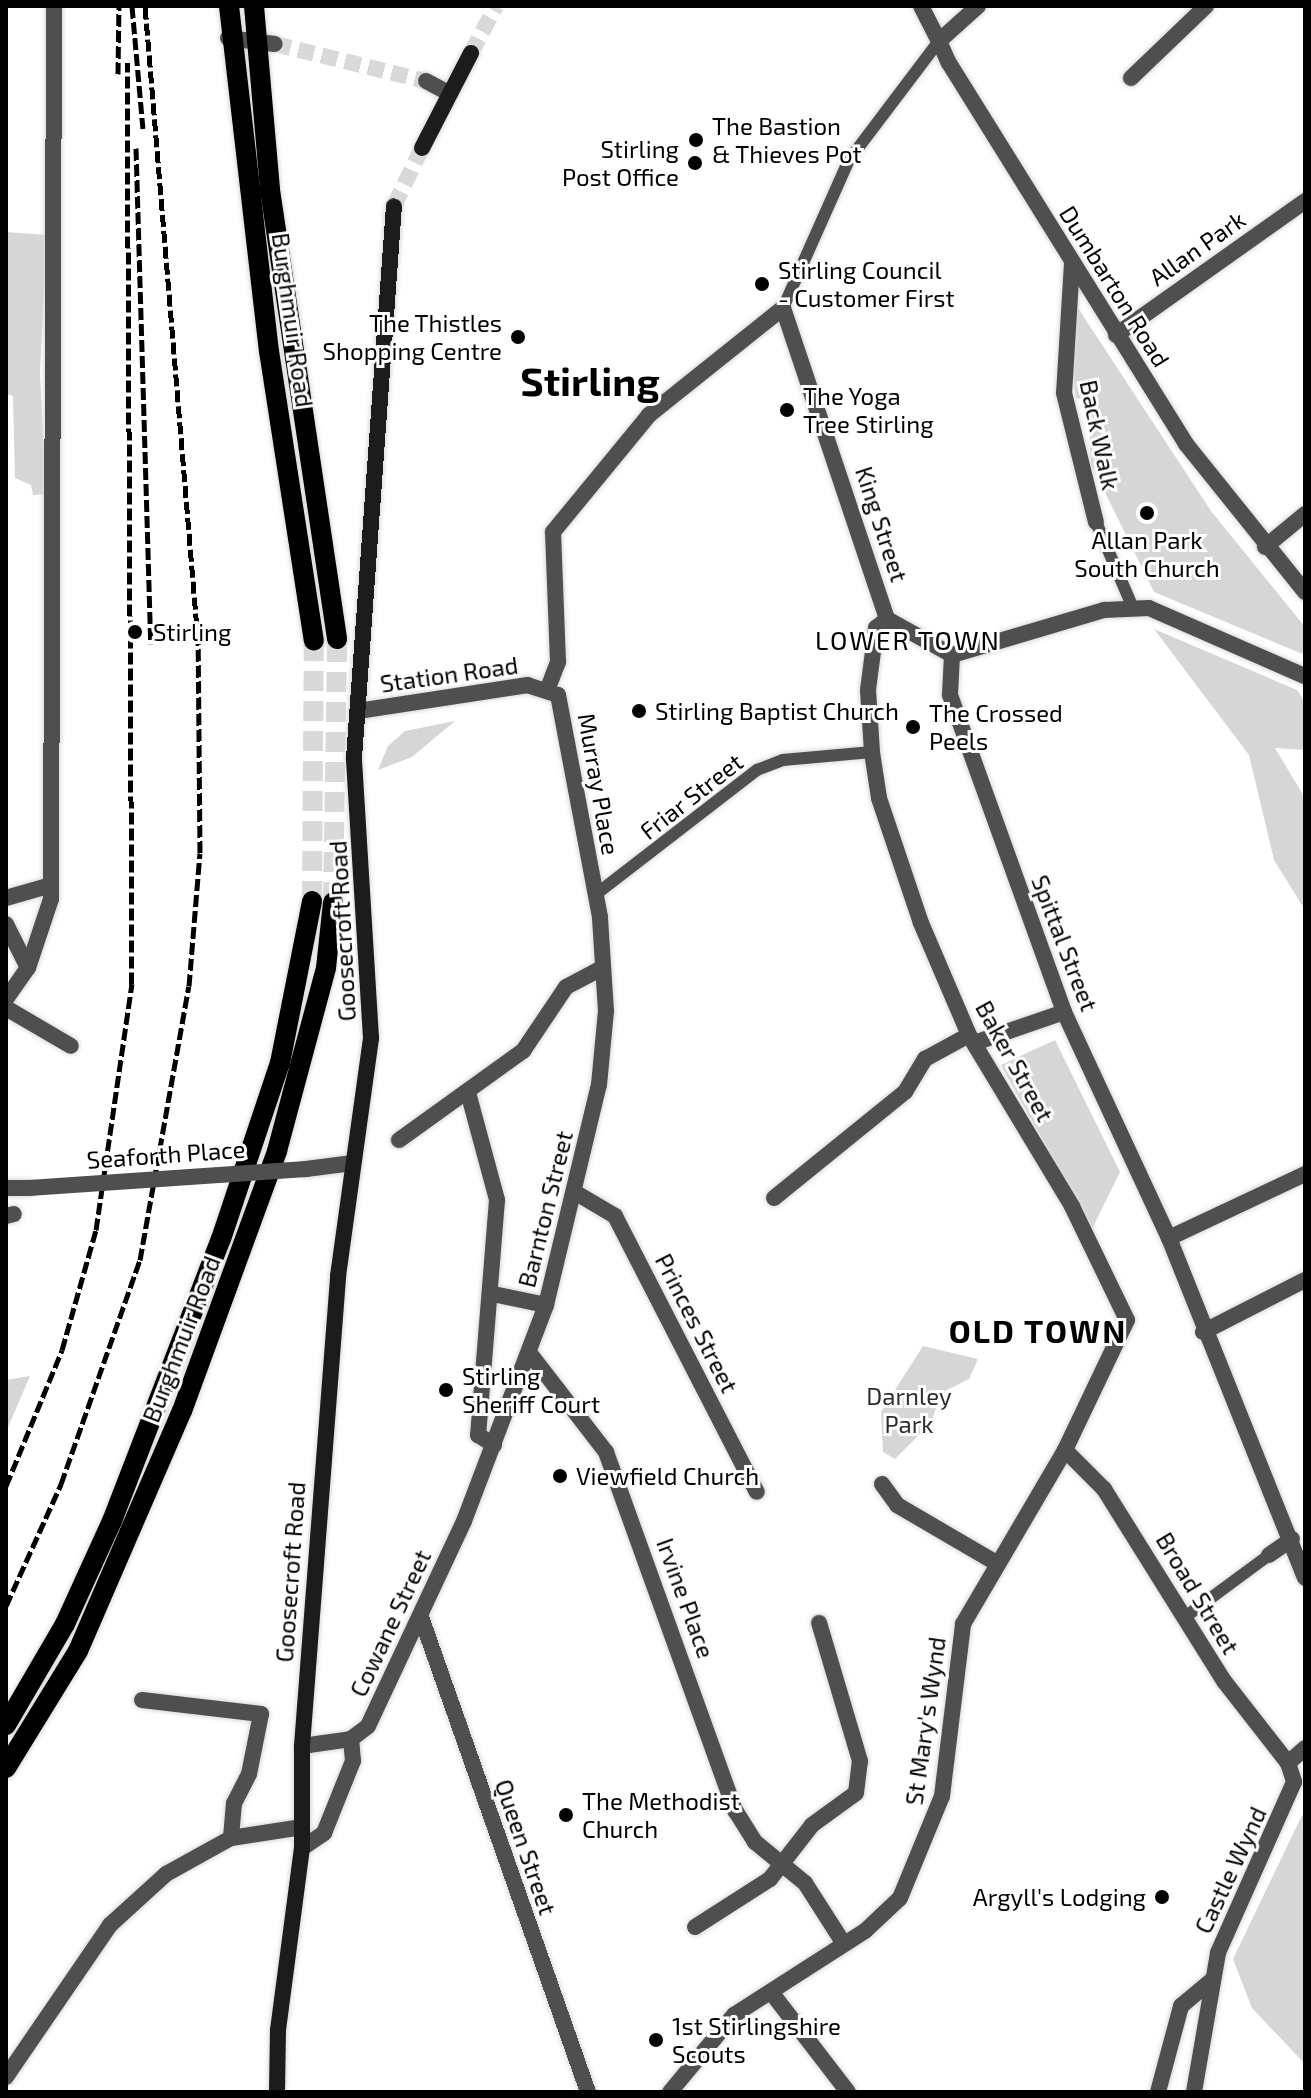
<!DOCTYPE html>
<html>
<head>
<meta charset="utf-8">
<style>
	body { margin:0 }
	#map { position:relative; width:1311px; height:2098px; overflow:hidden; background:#fff; font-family:"Exo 2",sans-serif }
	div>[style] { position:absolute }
	.green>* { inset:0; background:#d6d6d6 }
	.minor-tunnel>* { height:16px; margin-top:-8px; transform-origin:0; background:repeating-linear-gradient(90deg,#d9d9d9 0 16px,transparent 0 24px) }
	.secondary-tunnel>* { height:16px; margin-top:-8px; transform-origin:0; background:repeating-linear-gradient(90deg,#d9d9d9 0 16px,transparent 0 24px) }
	.primary-tunnel>* { height:20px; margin-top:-10px; transform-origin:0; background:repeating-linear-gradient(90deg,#d9d9d9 0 20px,transparent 0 30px) }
	.roads { filter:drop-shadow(0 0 2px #dbdbdb) drop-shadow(0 0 2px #dbdbdb) }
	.pedestrian>* { height:12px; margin:-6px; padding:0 6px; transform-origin:6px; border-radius:6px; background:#4f4f4f }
	.minor>* { height:16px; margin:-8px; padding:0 8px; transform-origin:8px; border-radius:8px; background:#4f4f4f }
	.tertiary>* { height:16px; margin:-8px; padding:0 8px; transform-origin:8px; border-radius:8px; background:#4f4f4f }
	.secondary>* { height:16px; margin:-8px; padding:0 8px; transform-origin:8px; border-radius:8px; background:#1c1c1c }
	.primary>* { height:20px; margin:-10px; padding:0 10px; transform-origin:10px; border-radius:10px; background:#000 }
	.rail>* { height:5px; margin-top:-2.5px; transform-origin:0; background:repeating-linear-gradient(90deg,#000 0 12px,transparent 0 16px) }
	.tertiary-bridge>* { height:16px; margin:-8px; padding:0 8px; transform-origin:8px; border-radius:8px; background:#4f4f4f }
	.dots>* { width:22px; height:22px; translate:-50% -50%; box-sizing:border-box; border:4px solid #fff; border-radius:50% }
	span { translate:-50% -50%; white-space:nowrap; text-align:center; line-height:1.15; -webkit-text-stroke:6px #fff; paint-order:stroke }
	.poi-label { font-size:24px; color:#000 }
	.left { translate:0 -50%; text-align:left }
	.right { translate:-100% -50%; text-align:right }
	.street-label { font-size:24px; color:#000 }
	.park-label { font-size:24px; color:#2d2d2d }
	.neighbourhood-label { font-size:26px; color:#000; letter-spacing:2px }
	.district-label { font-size:32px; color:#000; font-weight:700; letter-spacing:2px }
	.town-label { font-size:40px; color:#000; font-weight:700 }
	.frame { position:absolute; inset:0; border:8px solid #000; pointer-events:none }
</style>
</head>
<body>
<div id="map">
	<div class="green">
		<i style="clip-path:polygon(6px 232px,47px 235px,40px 373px,46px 494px,33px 495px,31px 485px,15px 478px,13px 396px,6px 394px)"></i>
		<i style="clip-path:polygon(1076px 305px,1211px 511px,1305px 627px,1305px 655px,1154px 592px,1091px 464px,1087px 400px,1076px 398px,1072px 367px)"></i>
		<i style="clip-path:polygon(1154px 629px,1297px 690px,1305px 702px,1305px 750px,1275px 748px,1305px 798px,1305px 910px,1274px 860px,1249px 755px)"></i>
		<i style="clip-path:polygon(455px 721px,412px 757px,378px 770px,388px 746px,405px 731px)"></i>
		<i style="clip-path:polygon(1055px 1040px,1120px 1172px,1092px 1229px,1001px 1065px)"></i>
		<i style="clip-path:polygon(923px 1346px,978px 1359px,969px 1379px,941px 1393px,931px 1423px,895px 1459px,883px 1452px,881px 1412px)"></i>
		<i style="clip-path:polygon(30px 1376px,6px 1432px,6px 1380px)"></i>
		<i style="clip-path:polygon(1305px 1809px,1305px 2064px,1252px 2008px,1233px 1959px)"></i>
	</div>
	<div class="minor-tunnel">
		<i style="left:275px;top:44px;width:155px;rotate:13.8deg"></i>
	</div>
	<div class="secondary-tunnel">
		<i style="left:471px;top:53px;width:53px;rotate:-62deg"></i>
		<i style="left:394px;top:206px;width:64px;rotate:-64.2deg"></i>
	</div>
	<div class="primary-tunnel">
		<i style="left:312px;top:901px;width:260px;rotate:-89.6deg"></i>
		<i style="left:333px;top:902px;width:263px;rotate:-89.1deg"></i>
	</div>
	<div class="roads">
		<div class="pedestrian">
			<i style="left:783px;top:308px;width:162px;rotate:-66deg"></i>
			<i style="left:849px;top:160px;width:149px;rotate:-52.9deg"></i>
			<i style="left:1096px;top:522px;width:94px;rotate:66.7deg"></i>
			<i style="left:595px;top:895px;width:205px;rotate:-37.7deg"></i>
			<i style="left:757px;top:770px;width:28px;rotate:-21deg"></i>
			<i style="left:783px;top:760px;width:89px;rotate:-5.1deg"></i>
			<i style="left:1185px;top:1617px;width:104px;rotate:-36.4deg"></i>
		</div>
		<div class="minor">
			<i style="left:921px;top:6px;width:39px;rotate:63deg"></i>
			<i style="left:228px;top:38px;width:47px;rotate:7.3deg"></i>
			<i style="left:1131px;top:78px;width:104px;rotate:-43.8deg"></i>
			<i style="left:426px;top:81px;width:27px;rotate:28deg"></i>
			<i style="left:1072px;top:263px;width:130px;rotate:93.5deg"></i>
			<i style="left:1064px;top:393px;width:133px;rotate:76.1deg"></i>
			<i style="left:1116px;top:335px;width:232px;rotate:-35.3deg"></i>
			<i style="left:1265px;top:547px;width:52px;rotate:-39.5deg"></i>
			<i style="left:887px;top:619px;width:74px;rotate:29deg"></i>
			<i style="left:952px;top:655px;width:40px;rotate:92.9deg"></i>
			<i style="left:950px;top:695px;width:337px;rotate:70.2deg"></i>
			<i style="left:1064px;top:1012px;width:249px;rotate:65.1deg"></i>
			<i style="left:1169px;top:1238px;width:366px;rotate:68.2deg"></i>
			<i style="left:952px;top:655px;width:159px;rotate:-16.5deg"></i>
			<i style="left:1104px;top:610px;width:45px;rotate:-2.5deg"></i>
			<i style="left:1149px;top:608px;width:170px;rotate:23.6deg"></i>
			<i style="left:548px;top:688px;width:28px;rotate:-69deg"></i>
			<i style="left:558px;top:662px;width:130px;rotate:-92.2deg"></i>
			<i style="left:553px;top:532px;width:151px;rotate:-50.6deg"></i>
			<i style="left:649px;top:415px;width:171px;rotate:-38.6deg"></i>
			<i style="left:783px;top:308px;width:328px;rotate:71.5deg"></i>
			<i style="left:6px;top:898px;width:47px;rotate:-16.1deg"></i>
			<i style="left:6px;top:924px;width:49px;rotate:63.4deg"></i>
			<i style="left:6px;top:999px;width:38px;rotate:-55deg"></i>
			<i style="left:28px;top:968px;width:73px;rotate:-71.6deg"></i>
			<i style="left:51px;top:899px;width:893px;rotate:-89.81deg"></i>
			<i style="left:6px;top:1008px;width:75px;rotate:30.3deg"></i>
			<i style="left:977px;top:1042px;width:92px;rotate:-19deg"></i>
			<i style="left:469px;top:1096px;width:108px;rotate:74.9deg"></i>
			<i style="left:497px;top:1200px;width:236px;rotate:94.6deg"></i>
			<i style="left:478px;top:1435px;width:19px;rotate:32deg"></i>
			<i style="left:399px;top:1140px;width:153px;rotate:-35.7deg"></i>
			<i style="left:523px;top:1051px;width:77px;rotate:-56.1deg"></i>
			<i style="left:566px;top:987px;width:41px;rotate:-27.8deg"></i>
			<i style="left:576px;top:1193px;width:45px;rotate:30.5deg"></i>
			<i style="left:615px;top:1216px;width:310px;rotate:62.8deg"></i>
			<i style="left:774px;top:1198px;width:169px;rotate:-39deg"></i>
			<i style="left:905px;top:1092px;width:39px;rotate:-59deg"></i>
			<i style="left:925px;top:1059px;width:50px;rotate:-28.6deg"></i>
			<i style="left:6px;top:1216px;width:8px;rotate:-14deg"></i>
			<i style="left:1169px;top:1238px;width:150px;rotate:-25.2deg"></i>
			<i style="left:493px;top:1294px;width:54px;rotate:11.7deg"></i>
			<i style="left:1203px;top:1332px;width:114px;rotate:-27deg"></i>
			<i style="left:531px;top:1355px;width:123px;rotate:52.3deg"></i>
			<i style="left:606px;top:1452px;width:381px;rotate:70.2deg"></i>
			<i style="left:735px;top:1810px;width:38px;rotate:58deg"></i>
			<i style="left:755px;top:1842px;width:65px;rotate:39.4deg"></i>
			<i style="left:805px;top:1883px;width:72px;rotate:57.4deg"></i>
			<i style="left:1065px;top:1450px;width:55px;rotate:45deg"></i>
			<i style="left:1104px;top:1489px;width:226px;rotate:58deg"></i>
			<i style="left:1224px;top:1681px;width:104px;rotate:52deg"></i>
			<i style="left:1288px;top:1763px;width:20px;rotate:72deg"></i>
			<i style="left:1294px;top:1782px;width:187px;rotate:114deg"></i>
			<i style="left:1218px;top:1953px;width:141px;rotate:99.8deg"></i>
			<i style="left:882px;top:1484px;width:26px;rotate:54deg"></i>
			<i style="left:897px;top:1505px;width:117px;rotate:30.3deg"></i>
			<i style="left:1269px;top:1555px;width:28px;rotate:-35deg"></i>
			<i style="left:421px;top:1617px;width:504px;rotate:70.63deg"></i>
			<i style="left:142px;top:1700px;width:120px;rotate:6.7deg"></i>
			<i style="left:261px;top:1714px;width:61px;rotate:101.3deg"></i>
			<i style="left:249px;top:1774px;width:33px;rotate:117deg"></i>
			<i style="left:234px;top:1803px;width:35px;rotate:95deg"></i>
			<i style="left:302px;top:1746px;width:49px;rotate:-8.1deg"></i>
			<i style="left:351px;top:1739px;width:21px;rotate:-37deg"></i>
			<i style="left:368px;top:1726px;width:226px;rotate:-64.9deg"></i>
			<i style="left:464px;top:1521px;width:231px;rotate:-69.2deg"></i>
			<i style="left:546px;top:1305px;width:226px;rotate:-76.5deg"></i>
			<i style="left:599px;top:1085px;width:74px;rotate:-84.6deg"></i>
			<i style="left:606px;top:1011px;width:94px;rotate:-93.7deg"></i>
			<i style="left:600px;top:917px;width:226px;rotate:-100.7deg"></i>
			<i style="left:558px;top:695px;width:32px;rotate:-162deg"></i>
			<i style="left:528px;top:685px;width:172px;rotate:171.3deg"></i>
			<i style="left:1288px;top:1763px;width:23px;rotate:-41deg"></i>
			<i style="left:302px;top:1848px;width:27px;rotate:-34deg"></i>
			<i style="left:324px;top:1833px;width:78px;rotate:-68.1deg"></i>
			<i style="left:353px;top:1761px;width:22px;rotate:-95deg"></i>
			<i style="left:695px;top:1927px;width:89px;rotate:-32.6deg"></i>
			<i style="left:770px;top:1879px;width:68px;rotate:-52.1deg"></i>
			<i style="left:812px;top:1825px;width:54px;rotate:-36deg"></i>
			<i style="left:856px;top:1793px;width:32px;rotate:-83deg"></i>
			<i style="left:860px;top:1761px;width:144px;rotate:-106.5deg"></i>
			<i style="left:771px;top:1992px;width:126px;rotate:52.4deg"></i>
			<i style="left:6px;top:2077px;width:184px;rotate:-55.6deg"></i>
			<i style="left:110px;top:1925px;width:76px;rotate:-42.3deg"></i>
			<i style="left:166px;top:1874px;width:74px;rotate:-29deg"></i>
			<i style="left:231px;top:1838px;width:72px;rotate:-8.8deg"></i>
			<i style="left:670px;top:2092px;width:100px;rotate:-50.3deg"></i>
			<i style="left:734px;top:2015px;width:156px;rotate:-32.7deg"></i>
			<i style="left:865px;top:1931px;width:48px;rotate:-43.3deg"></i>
			<i style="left:900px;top:1898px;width:110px;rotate:-67.6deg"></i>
			<i style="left:942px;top:1796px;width:173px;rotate:-83deg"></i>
			<i style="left:963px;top:1624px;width:202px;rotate:-59.6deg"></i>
			<i style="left:1065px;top:1450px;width:144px;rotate:-64.5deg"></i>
			<i style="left:1127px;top:1320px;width:127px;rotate:-115.8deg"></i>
			<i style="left:1072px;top:1206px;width:200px;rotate:-121.1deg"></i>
			<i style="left:969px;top:1035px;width:122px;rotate:-113.2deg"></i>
			<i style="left:921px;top:923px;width:132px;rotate:-108.6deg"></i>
			<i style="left:879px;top:798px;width:47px;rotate:-98.7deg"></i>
			<i style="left:872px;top:752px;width:62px;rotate:-93.7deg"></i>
			<i style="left:868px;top:690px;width:63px;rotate:-82.6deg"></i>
			<i style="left:876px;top:628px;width:14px;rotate:-39deg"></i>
			<i style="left:1158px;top:2092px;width:89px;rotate:-75deg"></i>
			<i style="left:1181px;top:2006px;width:40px;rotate:-40deg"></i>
		</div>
		<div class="tertiary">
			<i style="left:978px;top:6px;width:52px;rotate:138.1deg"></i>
			<i style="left:939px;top:41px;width:24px;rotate:66deg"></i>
			<i style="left:949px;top:63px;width:449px;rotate:58.1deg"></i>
			<i style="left:1186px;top:444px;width:190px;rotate:51.2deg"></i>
			<i style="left:306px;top:1169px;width:47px;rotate:-7.3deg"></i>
			<i style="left:6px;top:1188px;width:23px"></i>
		</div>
		<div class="secondary">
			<i style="left:422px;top:148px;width:107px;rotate:-62.7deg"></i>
			<i style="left:277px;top:2092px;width:62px;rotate:-89.1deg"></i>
			<i style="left:278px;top:2030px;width:184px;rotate:-82.5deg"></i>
			<i style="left:302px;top:1848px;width:102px;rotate:-90deg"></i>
			<i style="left:302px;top:1746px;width:471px;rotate:-85.6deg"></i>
			<i style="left:338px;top:1276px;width:240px;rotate:-82.1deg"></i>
			<i style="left:371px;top:1038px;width:281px;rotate:-93.5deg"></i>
			<i style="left:354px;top:758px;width:553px;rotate:-85.86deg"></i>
		</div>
		<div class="primary">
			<i style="left:229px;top:6px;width:347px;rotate:83.4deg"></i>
			<i style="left:269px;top:351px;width:293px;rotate:81.2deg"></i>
			<i style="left:254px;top:6px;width:185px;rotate:85deg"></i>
			<i style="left:270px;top:190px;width:454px;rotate:81.5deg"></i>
			<i style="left:6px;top:1725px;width:117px;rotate:-59.7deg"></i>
			<i style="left:65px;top:1624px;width:113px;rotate:-65.5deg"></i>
			<i style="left:112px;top:1521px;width:302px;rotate:-68.9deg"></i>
			<i style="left:221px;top:1239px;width:186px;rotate:-71.5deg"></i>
			<i style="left:280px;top:1063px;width:165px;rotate:-78.8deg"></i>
			<i style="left:6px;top:1768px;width:137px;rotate:-58.4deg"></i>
			<i style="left:78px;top:1651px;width:262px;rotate:-66.6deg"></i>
			<i style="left:182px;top:1411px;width:277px;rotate:-69.9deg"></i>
			<i style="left:277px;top:1151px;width:189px;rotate:-75deg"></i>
			<i style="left:326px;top:968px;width:66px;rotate:-83.9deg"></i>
		</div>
	</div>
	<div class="rail">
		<i style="left:132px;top:6px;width:123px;rotate:84.9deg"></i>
		<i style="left:118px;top:74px;width:68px;rotate:-89.2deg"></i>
		<i style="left:136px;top:148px;width:496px;rotate:88.3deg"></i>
		<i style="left:6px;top:1486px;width:147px;rotate:-67.6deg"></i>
		<i style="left:62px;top:1350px;width:125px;rotate:-74.2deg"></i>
		<i style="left:96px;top:1230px;width:249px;rotate:-81.7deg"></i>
		<i style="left:132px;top:984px;width:922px;rotate:-90.31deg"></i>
		<i style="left:6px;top:1606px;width:134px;rotate:-65.7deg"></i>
		<i style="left:61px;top:1484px;width:238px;rotate:-70.6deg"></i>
		<i style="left:140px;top:1260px;width:278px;rotate:-79.9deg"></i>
		<i style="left:189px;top:986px;width:133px;rotate:-85.3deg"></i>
		<i style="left:200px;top:853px;width:212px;rotate:-90.5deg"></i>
		<i style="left:198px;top:641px;width:637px;rotate:-94.77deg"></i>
	</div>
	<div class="tertiary-bridge">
		<i style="left:29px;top:1188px;width:278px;rotate:-3.9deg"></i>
	</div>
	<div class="dots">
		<i style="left:696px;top:140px;background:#000"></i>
		<i style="left:695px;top:163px;background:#000"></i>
		<i style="left:762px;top:284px;background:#000"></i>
		<i style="left:518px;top:337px;background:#000"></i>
		<i style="left:787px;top:410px;background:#000"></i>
		<i style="left:1147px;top:513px;background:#000"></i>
		<i style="left:135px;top:632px;background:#000"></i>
		<i style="left:639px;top:711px;background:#000"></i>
		<i style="left:913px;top:727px;background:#000"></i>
		<i style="left:446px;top:1390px;background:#000"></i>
		<i style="left:560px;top:1476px;background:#000"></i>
		<i style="left:566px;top:1815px;background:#000"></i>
		<i style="left:1162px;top:1897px;background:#000"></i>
		<i style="left:656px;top:2040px;background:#000"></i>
	</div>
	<div class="poi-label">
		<span class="left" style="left:712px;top:140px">The Bastion<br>&amp; Thieves Pot</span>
		<span class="right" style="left:679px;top:163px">Stirling<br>Post Office</span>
		<span class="left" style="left:778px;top:284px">Stirling Council<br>- Customer First</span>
		<span class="right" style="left:502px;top:337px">The Thistles<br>Shopping Centre</span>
		<span class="left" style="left:803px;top:410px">The Yoga<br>Tree Stirling</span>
		<span style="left:1147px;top:554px">Allan Park<br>South Church</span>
		<span class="left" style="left:153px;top:632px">Stirling</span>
		<span class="left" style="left:655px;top:711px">Stirling Baptist Church</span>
		<span class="left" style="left:929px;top:727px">The Crossed<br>Peels</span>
		<span class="left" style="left:462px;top:1390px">Stirling<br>Sheriff Court</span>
		<span class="left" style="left:576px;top:1476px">Viewfield Church</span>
		<span class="left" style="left:582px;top:1815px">The Methodist<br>Church</span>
		<span class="right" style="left:1146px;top:1897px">Argyll's Lodging</span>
		<span class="left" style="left:672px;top:2040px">1st Stirlingshire<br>Scouts</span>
	</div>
	<div class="street-label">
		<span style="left:1197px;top:248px;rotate:-35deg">Allan Park</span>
		<span style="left:1115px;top:286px;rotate:58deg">Dumbarton Road</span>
		<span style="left:293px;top:320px;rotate:82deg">Burghmuir Road</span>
		<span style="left:1100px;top:435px;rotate:78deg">Back Walk</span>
		<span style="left:882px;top:524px;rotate:72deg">King Street</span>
		<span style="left:449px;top:674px;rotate:-8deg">Station Road</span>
		<span style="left:599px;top:784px;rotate:80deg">Murray Place</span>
		<span style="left:691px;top:796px;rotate:-38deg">Friar Street</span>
		<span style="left:342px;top:931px;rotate:-93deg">Goosecroft Road</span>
		<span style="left:1065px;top:943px;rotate:69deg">Spittal Street</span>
		<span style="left:1015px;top:1061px;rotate:61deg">Baker Street</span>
		<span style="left:166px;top:1154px;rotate:-4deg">Seaforth Place</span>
		<span style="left:545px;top:1209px;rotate:-76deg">Barnton Street</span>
		<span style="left:697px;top:1323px;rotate:63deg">Princes Street</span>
		<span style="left:181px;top:1339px;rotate:-69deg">Burghmuir Road</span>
		<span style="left:290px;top:1572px;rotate:-86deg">Goosecroft Road</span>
		<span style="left:1198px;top:1593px;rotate:59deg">Broad Street</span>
		<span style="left:686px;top:1598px;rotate:70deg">Irvine Place</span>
		<span style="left:390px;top:1623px;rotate:-65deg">Cowane Street</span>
		<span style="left:925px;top:1721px;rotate:-82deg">St Mary's Wynd</span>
		<span style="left:526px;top:1847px;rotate:71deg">Queen Street</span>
		<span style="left:1230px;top:1870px;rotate:-65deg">Castle Wynd</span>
	</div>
	<div class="park-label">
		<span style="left:909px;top:1410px">Darnley<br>Park</span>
	</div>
	<div class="neighbourhood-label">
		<span style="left:908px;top:640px">LOWER TOWN</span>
	</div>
	<div class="district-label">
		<span style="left:1038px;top:1330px">OLD TOWN</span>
	</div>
	<div class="town-label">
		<span style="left:590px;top:380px">Stirling</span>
	</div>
	<div class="frame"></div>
</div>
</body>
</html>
